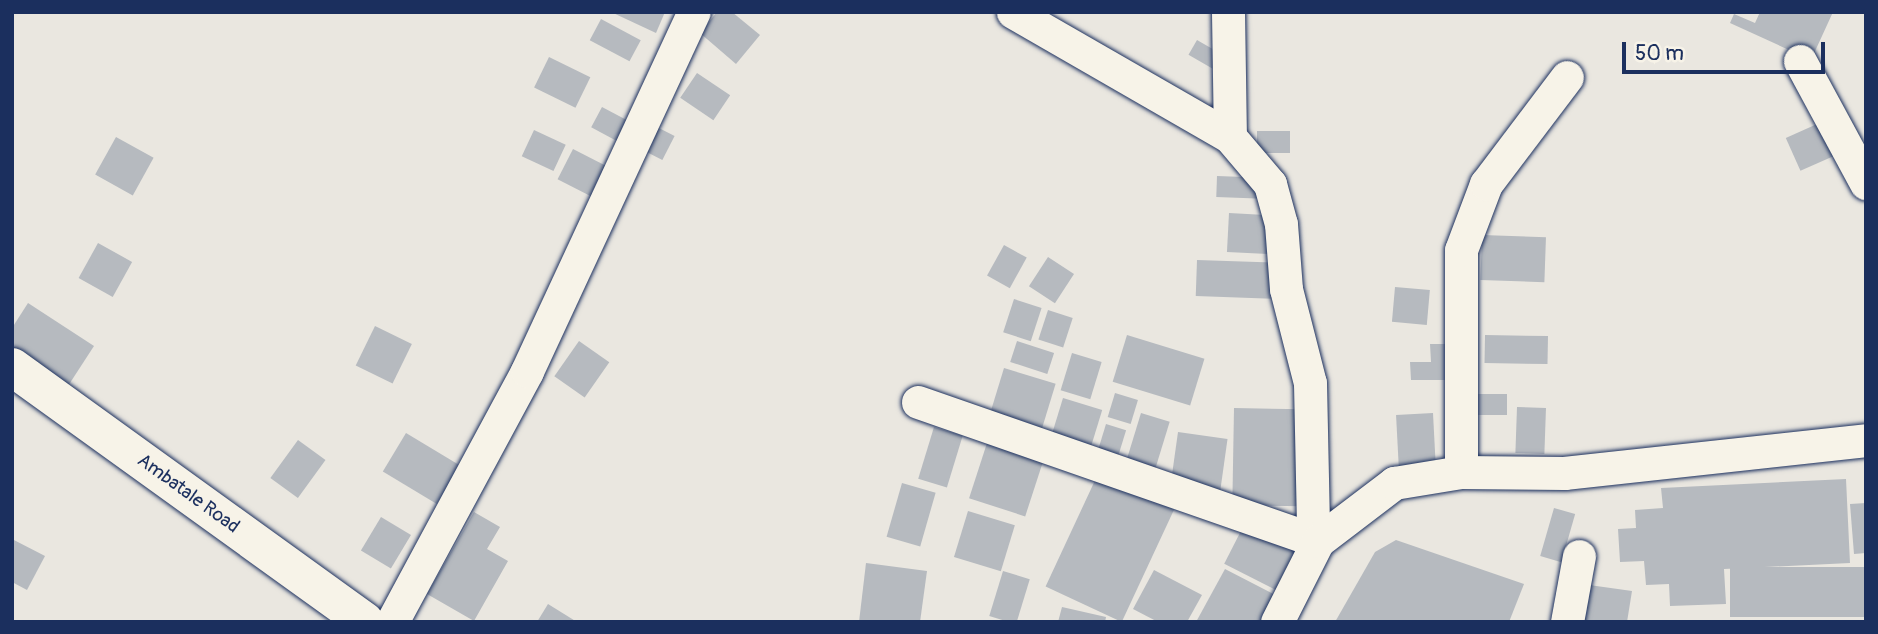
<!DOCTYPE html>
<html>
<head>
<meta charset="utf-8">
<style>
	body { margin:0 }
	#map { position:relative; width:1878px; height:634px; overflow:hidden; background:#eae7e0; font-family:Pangolin,sans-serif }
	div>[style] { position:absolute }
	.building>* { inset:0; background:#b6babf; transform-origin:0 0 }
	.roads { filter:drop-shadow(0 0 2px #1b2f5e) drop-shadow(0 0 2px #1b2f5e) }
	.minor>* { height:33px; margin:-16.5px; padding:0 16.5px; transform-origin:16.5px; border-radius:16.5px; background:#f7f3e8 }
	.major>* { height:38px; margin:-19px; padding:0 19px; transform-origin:19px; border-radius:19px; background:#f7f3e8 }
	span { translate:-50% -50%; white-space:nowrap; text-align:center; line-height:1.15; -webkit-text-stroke:7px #f7f3e8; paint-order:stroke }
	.street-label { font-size:19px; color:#1b2f5e }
	.frame { position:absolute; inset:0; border:14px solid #1b2f5e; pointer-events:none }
	.scale { position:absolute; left:1622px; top:42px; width:203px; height:32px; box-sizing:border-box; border:4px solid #1b2f5e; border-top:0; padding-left:9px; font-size:21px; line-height:24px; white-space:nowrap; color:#1b2f5e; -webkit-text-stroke:5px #f7f3e8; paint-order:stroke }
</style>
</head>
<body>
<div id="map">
	<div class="building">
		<i style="clip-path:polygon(611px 12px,665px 12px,656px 33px)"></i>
		<i style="clip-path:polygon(717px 12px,732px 12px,760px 35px,736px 64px,700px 33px)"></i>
		<i style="clip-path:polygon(1760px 12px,1833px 12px,1811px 60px,1730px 23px,1734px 14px,1755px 23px)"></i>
		<i style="left:601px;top:19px;width:45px;height:24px;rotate:28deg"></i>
		<i style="left:1197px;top:40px;width:32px;height:17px;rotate:30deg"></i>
		<i style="left:549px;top:57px;width:46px;height:34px;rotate:26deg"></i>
		<i style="left:697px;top:73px;width:40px;height:30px;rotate:34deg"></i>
		<i style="left:602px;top:107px;width:30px;height:23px;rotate:28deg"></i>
		<i style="left:1826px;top:120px;width:36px;height:44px;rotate:66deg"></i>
		<i style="left:655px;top:126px;width:22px;height:27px;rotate:27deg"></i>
		<i style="left:534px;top:130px;width:35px;height:29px;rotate:25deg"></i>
		<i style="left:1257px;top:131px;width:33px;height:22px"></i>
		<i style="left:116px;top:137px;width:43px;height:43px;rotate:29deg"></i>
		<i style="left:573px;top:149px;width:39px;height:34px;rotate:27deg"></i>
		<i style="left:1217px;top:176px;width:47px;height:21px;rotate:2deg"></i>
		<i style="left:1229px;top:213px;width:41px;height:39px;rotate:3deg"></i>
		<i style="left:1482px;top:235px;width:64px;height:45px;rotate:2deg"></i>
		<i style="left:98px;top:243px;width:39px;height:40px;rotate:29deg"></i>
		<i style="left:1004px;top:245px;width:26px;height:35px;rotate:29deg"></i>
		<i style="left:1048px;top:257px;width:31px;height:35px;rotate:33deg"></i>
		<i style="left:1197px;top:260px;width:77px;height:36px;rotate:2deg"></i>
		<i style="left:1395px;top:287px;width:35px;height:35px;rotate:5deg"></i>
		<i style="left:1014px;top:299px;width:29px;height:35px;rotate:18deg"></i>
		<i style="clip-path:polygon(28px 303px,94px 346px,68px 386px,12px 349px,12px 328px)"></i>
		<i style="left:1048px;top:310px;width:26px;height:31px;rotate:18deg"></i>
		<i style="left:375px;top:326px;width:41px;height:44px;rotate:26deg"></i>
		<i style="left:1127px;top:335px;width:81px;height:49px;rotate:17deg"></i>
		<i style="left:1485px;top:335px;width:63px;height:28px;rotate:1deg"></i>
		<i style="left:579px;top:341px;width:37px;height:43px;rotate:35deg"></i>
		<i style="left:1017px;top:341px;width:39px;height:22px;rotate:18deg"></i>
		<i style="clip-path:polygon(1430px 344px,1448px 344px,1449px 380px,1411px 380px,1410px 362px,1431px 362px)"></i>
		<i style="left:1072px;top:353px;width:31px;height:39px;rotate:17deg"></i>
		<i style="left:1004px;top:368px;width:54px;height:47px;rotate:17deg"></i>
		<i style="left:1115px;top:393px;width:24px;height:25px;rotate:17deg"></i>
		<i style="left:1472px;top:394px;width:35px;height:21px"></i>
		<i style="left:1063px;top:398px;width:41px;height:43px;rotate:17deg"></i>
		<i style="left:1517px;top:407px;width:29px;height:46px;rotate:2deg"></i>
		<i style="left:1234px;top:408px;width:70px;height:97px;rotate:1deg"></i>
		<i style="left:1141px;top:413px;width:30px;height:50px;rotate:17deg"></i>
		<i style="left:1433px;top:413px;width:54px;height:37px;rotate:87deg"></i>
		<i style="left:1106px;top:424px;width:21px;height:28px;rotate:17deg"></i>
		<i style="left:934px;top:427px;width:30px;height:54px;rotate:17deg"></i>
		<i style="left:1178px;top:432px;width:50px;height:54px;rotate:8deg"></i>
		<i style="left:406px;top:433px;width:63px;height:45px;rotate:31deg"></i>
		<i style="left:298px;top:440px;width:34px;height:47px;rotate:36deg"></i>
		<i style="left:987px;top:443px;width:59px;height:58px;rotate:18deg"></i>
		<i style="left:1098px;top:474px;width:84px;height:124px;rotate:25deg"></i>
		<i style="clip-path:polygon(1846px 479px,1850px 563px,1724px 569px,1726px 604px,1670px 606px,1669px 584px,1646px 585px,1644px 561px,1620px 562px,1618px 529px,1636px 528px,1635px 510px,1663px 508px,1661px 488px)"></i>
		<i style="left:902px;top:483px;width:35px;height:56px;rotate:16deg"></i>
		<i style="clip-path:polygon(1866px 503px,1866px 553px,1854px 554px,1850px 504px)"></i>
		<i style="left:1554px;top:508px;width:22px;height:50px;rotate:16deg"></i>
		<i style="left:968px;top:511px;width:49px;height:48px;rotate:17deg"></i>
		<i style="clip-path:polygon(474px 512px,500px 527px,487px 549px,508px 561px,474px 621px,427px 594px)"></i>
		<i style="left:381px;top:517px;width:35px;height:39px;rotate:31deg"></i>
		<i style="left:1246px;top:521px;width:66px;height:48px;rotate:27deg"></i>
		<i style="clip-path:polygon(12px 539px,45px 556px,27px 590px,12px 582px)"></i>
		<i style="clip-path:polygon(1396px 540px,1524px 584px,1509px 622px,1335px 622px,1375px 552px)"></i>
		<i style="clip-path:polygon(866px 563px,927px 571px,920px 622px,859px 622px)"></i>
		<i style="left:1866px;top:567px;width:50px;height:136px;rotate:90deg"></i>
		<i style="clip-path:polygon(1225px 569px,1279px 597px,1265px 622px,1196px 622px)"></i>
		<i style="clip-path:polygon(1154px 570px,1202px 595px,1187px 622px,1158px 622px,1133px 609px)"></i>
		<i style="left:1003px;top:571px;width:28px;height:47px;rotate:17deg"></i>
		<i style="clip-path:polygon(1575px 583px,1632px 591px,1627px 622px,1570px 622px)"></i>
		<i style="clip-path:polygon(548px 604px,577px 622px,537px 622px)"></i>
		<i style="clip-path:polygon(1062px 607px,1106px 617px,1105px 622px,1058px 622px)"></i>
	</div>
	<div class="roads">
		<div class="minor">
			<i style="left:1013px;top:12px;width:250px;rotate:29.9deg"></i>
			<i style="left:1230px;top:137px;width:62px;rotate:49.6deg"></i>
			<i style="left:1270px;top:184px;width:41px;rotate:74.6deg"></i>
			<i style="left:1281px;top:224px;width:65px;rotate:85.6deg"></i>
			<i style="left:1286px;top:289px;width:97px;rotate:75.7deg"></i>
			<i style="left:1310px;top:383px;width:141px;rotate:88.8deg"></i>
			<i style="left:1313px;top:524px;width:18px;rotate:74deg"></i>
			<i style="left:1228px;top:12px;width:125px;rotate:89.1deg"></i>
			<i style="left:1800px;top:61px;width:139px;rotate:61.6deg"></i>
			<i style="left:918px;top:402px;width:423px;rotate:19.2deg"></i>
			<i style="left:1461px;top:472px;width:222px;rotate:-90deg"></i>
			<i style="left:1461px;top:250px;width:71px;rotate:-69.3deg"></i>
			<i style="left:1486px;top:184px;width:134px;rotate:-52.9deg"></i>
			<i style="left:392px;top:622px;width:285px;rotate:-61.7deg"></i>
			<i style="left:527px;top:371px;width:396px;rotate:-65.1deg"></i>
			<i style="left:1277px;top:622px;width:91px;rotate:-63.2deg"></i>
			<i style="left:1318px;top:541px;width:96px;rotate:-37.3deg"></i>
			<i style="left:1394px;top:483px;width:68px;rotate:-9.3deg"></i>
			<i style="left:1461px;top:472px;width:103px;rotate:0.6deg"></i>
			<i style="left:1564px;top:473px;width:304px;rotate:-6.2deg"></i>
			<i style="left:1567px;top:622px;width:67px;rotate:-79.7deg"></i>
		</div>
		<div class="major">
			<i style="left:12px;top:367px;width:435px;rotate:35.8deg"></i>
		</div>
	</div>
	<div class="street-label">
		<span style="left:188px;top:494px;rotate:36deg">Ambatale Road</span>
	</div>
	<div class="frame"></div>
	<div class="scale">50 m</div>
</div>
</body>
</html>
